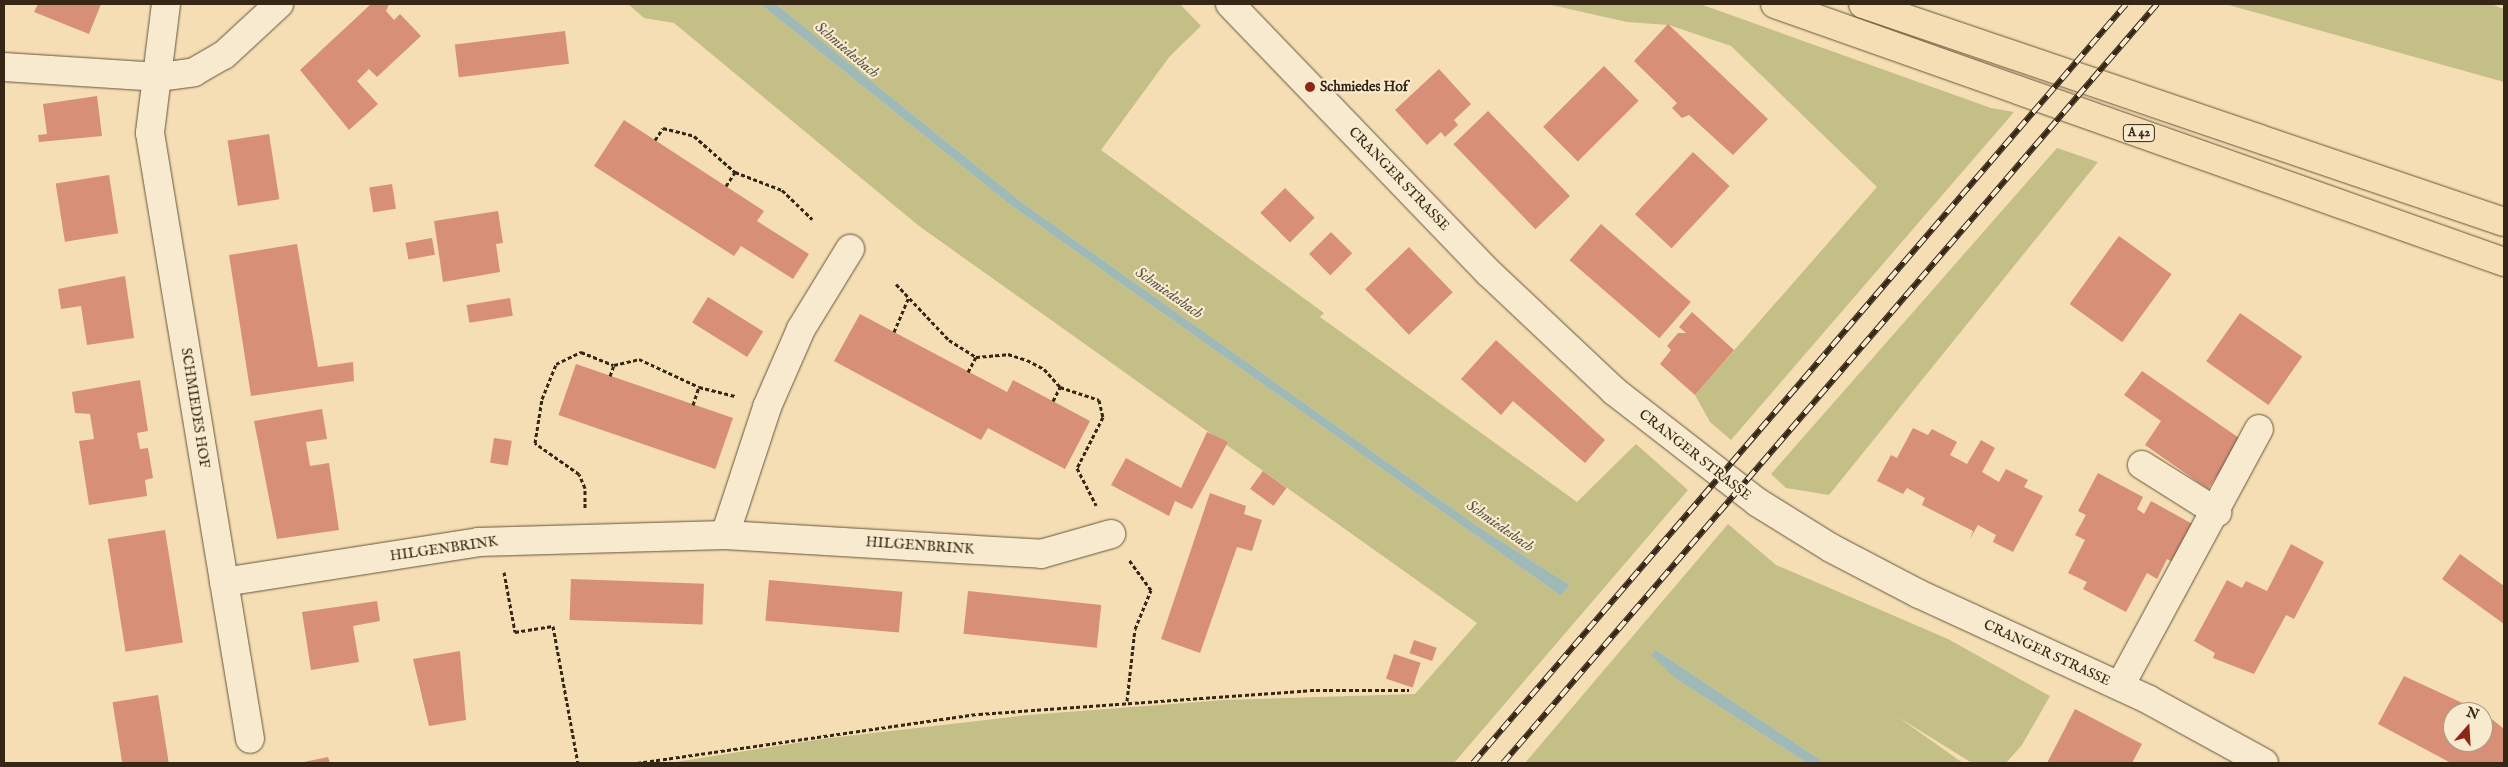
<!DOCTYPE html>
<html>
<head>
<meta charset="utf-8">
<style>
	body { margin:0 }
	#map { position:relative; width:2508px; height:767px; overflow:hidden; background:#f5deb3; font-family:"IM FELL English",serif }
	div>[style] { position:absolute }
	.green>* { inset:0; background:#c4bf87 }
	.water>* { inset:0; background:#9fbab6 }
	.building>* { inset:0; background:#d88f77; transform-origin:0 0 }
	.path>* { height:3px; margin-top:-1.5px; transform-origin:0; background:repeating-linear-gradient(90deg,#362616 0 4px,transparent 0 6.5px) }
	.roads { filter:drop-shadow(0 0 1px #66543d) drop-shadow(0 0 1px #66543d) }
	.minor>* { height:28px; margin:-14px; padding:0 14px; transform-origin:14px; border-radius:14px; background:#f8eace }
	.highway>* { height:28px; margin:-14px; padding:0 14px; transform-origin:14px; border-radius:14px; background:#f5deb3 }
	.rail>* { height:5.5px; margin-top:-2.75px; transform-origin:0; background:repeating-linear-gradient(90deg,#f8eace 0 11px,#362616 0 22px); box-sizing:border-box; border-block:1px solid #362616 }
	.dots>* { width:14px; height:14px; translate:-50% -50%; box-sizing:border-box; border:2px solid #f8eace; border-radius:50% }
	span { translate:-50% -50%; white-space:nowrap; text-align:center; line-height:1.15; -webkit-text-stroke:4.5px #f8eace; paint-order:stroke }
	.shield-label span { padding:1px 4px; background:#f8eace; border:1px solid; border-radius:4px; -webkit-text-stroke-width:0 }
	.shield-label { font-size:12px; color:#362616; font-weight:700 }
	.poi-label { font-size:14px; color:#362616; font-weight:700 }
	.left { translate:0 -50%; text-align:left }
	.street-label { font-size:14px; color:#362616 }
	.water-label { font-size:15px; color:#565246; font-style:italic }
	.frame { position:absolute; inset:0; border:5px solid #362616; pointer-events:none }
	.north { position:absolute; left:2443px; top:702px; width:50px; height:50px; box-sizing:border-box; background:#f8eace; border:1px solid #aa9c84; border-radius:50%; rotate:19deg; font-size:14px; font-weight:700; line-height:20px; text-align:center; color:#362616 }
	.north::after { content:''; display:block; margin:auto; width:18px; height:22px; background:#8f2418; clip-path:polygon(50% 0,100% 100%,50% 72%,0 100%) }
</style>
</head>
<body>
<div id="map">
	<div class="green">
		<i style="clip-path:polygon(628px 4px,760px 4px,1009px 204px,1561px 596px,1570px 585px,1476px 525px,1024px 204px,776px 4px,1180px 4px,1201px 26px,1170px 56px,1101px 150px,1324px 313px,1320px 317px,1577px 502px,1636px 444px,1688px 490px,1454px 763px,669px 763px,822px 739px,1028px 715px,1224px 700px,1415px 694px,1477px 623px,919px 226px,674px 23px,644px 18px)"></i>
		<i style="clip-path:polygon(1547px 4px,1700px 4px,1991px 108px,2014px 112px,1731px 440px,1710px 422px,1695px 395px,1877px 187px,1731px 46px,1669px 25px,1627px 22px)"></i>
		<i style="clip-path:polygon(2225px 4px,2491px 4px,2504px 9px,2504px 82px)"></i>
		<i style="clip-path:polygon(2057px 148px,2098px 162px,1829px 495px,1786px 488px,1771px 474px)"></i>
		<i style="clip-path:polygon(1728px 524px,1776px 565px,1948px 639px,2050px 696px,2022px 745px,2006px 763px,1972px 763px,1898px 717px,1963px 763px,1825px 763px,1656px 650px,1676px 679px,1807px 763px,1525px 763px)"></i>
	</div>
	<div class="water">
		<i style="clip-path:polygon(760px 4px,776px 4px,1024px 204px,1476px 525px,1570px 585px,1561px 596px,1009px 204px)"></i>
		<i style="clip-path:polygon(1656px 650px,1692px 674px,1825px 763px,1807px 763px,1676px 679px,1651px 655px)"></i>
	</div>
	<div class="building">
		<i style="clip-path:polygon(38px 4px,101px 4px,89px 34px,34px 12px)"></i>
		<i style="clip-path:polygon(371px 4px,389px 4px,386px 11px,394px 20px,400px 14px,421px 36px,377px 77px,369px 69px,357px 81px,378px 104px,349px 130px,300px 70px)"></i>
		<i style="clip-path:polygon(1668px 24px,1768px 119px,1733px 155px,1689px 115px,1682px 118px,1672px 108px,1677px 103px,1634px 61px)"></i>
		<i style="left:565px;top:31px;width:33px;height:111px;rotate:83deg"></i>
		<i style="left:1604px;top:66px;width:49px;height:86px;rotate:45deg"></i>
		<i style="clip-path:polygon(1439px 69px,1471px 104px,1454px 120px,1458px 125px,1445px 137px,1441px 132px,1427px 145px,1395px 110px)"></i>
		<i style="clip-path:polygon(97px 96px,102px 136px,39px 142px,38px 135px,47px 134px,43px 104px)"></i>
		<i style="left:1488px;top:111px;width:118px;height:48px;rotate:46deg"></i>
		<i style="clip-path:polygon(624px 120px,764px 211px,757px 221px,809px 254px,793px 279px,741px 246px,734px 256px,594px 166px)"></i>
		<i style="left:269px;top:134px;width:66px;height:42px;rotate:81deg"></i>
		<i style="left:1693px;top:152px;width:50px;height:85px;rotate:43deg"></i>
		<i style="left:109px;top:175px;width:59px;height:54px;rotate:81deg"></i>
		<i style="left:392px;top:184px;width:25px;height:23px;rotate:81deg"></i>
		<i style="left:1285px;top:188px;width:42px;height:35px;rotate:45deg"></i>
		<i style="clip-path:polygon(498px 211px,503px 243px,496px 244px,500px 272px,443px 282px,434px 221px)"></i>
		<i style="left:1601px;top:224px;width:119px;height:48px;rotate:41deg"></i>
		<i style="left:1331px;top:232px;width:30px;height:31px;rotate:45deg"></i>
		<i style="left:2119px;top:236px;width:65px;height:84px;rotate:36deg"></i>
		<i style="left:432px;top:238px;width:17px;height:27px;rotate:80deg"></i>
		<i style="clip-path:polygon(297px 244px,318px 367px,353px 362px,354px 381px,251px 396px,229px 255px)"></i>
		<i style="left:1409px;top:247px;width:63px;height:61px;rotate:46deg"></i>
		<i style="clip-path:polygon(125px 276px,134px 338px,87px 345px,81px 306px,61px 309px,58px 289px)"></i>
		<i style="left:708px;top:297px;width:65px;height:30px;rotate:32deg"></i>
		<i style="left:510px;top:298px;width:18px;height:44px;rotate:81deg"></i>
		<i style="clip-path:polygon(1692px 312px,1734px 350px,1695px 395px,1660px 364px,1671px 350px,1667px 346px,1678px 333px,1686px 333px,1679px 327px)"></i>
		<i style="left:2240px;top:313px;width:76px;height:59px;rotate:35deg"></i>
		<i style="clip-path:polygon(860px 314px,1007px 392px,1013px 380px,1090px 421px,1065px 469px,988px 428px,981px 440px,834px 361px)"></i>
		<i style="clip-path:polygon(1496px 340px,1605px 440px,1585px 463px,1513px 401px,1501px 415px,1461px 379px)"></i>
		<i style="left:576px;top:364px;width:166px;height:54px;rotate:19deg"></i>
		<i style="clip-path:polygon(2142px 371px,2242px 440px,2208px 489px,2145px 445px,2161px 421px,2124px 395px)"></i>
		<i style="clip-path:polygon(140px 380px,148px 431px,137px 433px,140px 449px,148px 448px,153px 478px,145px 480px,147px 496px,89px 505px,79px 441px,94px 439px,90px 414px,75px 413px,72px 392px)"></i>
		<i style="clip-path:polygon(322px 409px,327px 439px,306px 442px,310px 466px,329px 463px,339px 530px,277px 539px,254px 421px)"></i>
		<i style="clip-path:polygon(1913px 428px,1928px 435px,1932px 429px,1957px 442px,1950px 455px,1967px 464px,1981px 440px,1995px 448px,1982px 472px,1999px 482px,2006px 469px,2028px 480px,2024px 487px,2043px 496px,2013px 552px,1993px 542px,1996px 535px,1978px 525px,1970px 539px,1973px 531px,1922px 505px,1925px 498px,1907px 488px,1903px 494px,1877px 481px,1891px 455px,1897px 458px)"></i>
		<i style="clip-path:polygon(1207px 432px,1228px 442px,1192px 509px,1175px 501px,1169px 516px,1111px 485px,1126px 458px,1181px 488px)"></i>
		<i style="left:494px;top:438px;width:18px;height:25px;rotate:9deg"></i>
		<i style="left:1263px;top:471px;width:29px;height:22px;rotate:36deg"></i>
		<i style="clip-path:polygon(2098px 473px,2143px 497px,2137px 509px,2144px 514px,2151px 501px,2196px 526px,2176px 564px,2167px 559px,2157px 579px,2147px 573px,2126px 612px,2083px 589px,2087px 582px,2068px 573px,2085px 540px,2075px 535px,2086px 515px,2078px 511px)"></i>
		<i style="clip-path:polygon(1210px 493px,1246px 506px,1244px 514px,1262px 520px,1252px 551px,1237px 547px,1200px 653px,1161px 639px)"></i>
		<i style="left:165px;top:530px;width:114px;height:58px;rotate:81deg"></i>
		<i style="clip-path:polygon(2291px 544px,2324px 562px,2294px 619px,2286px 615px,2254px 674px,2213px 658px,2215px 653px,2194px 641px,2227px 580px,2242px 588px,2246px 581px,2267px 591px)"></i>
		<i style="clip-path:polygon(2460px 554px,2504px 586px,2504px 624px,2442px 579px)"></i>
		<i style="left:571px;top:579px;width:133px;height:41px;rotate:2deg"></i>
		<i style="left:769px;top:580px;width:134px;height:41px;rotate:5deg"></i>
		<i style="left:968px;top:591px;width:134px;height:43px;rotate:6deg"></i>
		<i style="clip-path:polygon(377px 601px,380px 621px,353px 626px,359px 662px,311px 670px,302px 612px)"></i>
		<i style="left:1414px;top:640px;width:24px;height:14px;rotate:19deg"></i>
		<i style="clip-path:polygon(460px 651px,466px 720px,429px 726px,413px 659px)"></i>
		<i style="left:1394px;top:654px;width:28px;height:26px;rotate:18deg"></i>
		<i style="clip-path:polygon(2404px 676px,2482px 712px,2453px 712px,2453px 742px,2483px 742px,2483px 712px,2504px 729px,2504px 763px,2451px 763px,2378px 724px)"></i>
		<i style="left:158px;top:695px;width:69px;height:46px;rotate:81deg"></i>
		<i style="clip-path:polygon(2075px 709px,2142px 744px,2132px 763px,2047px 763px)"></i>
		<i style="clip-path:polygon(328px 757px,330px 763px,304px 763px,304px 762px)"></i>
	</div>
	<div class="path">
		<i style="left:655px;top:140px;width:14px;rotate:-56deg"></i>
		<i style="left:663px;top:128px;width:32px;rotate:14deg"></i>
		<i style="left:694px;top:136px;width:55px;rotate:41.3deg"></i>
		<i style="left:735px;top:172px;width:50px;rotate:21deg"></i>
		<i style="left:782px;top:190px;width:42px;rotate:44deg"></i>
		<i style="left:726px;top:186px;width:17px;rotate:-57deg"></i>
		<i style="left:896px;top:284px;width:77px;rotate:46.6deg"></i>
		<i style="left:949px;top:340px;width:32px;rotate:32deg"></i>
		<i style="left:976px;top:357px;width:32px;rotate:-5deg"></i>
		<i style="left:1008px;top:354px;width:20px;rotate:18deg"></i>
		<i style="left:1027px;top:360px;width:19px;rotate:28deg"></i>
		<i style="left:1044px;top:369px;width:24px;rotate:48deg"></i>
		<i style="left:1060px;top:387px;width:41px;rotate:18.4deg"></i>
		<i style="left:1099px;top:400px;width:17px;rotate:77deg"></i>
		<i style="left:1103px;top:417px;width:57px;rotate:117deg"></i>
		<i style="left:1077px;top:468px;width:42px;rotate:62.8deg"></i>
		<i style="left:894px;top:332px;width:38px;rotate:-67deg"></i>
		<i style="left:968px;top:372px;width:17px;rotate:-62deg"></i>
		<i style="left:610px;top:376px;width:12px;rotate:-70deg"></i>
		<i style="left:1053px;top:401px;width:16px;rotate:-63deg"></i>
		<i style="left:693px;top:405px;width:19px;rotate:-72deg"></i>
		<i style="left:585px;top:508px;width:20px;rotate:-90deg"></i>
		<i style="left:585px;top:488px;width:15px;rotate:-113deg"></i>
		<i style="left:579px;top:474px;width:54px;rotate:-144.8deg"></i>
		<i style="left:535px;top:443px;width:45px;rotate:-81deg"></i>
		<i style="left:542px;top:399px;width:38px;rotate:-68deg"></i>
		<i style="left:556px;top:364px;width:28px;rotate:-26deg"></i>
		<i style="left:581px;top:352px;width:35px;rotate:22deg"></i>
		<i style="left:614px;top:365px;width:26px;rotate:-13deg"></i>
		<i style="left:639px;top:359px;width:66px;rotate:25deg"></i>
		<i style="left:699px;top:387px;width:38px;rotate:14deg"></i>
		<i style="left:504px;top:572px;width:61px;rotate:79.6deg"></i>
		<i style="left:515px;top:632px;width:38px;rotate:-9deg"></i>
		<i style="left:553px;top:626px;width:139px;rotate:79.7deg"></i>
		<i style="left:1127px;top:701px;width:72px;rotate:-83.7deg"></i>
		<i style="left:1135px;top:629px;width:42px;rotate:-67.7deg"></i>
		<i style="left:1151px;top:590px;width:37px;rotate:-126deg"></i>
		<i style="left:637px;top:763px;width:345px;rotate:-8.2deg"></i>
		<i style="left:979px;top:714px;width:332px;rotate:-4.1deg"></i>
		<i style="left:1310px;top:690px;width:99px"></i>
	</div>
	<div class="roads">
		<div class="minor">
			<i style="left:166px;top:4px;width:130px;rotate:97.1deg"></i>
			<i style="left:150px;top:133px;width:614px;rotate:80.63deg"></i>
			<i style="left:1230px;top:4px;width:373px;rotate:46.1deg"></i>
			<i style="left:1489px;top:273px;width:172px;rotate:43.3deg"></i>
			<i style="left:1614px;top:391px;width:181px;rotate:37.8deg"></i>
			<i style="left:1757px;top:502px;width:87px;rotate:31.9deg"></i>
			<i style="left:1831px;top:548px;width:99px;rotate:27.6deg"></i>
			<i style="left:1919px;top:594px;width:253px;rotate:24.7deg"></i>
			<i style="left:2149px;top:700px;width:131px;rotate:28.7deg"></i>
			<i style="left:4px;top:67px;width:156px;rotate:3.7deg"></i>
			<i style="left:160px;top:77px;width:34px;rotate:-8deg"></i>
			<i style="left:194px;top:72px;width:34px;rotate:-30deg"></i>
			<i style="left:224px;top:55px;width:75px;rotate:-42.8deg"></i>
			<i style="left:2142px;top:465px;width:89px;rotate:32.1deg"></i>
			<i style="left:725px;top:535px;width:135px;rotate:-71.8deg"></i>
			<i style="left:767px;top:407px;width:85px;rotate:-66.4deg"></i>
			<i style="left:801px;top:329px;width:94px;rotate:-58.5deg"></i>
			<i style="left:224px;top:582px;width:257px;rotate:-8.9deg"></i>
			<i style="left:478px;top:542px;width:247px;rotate:-1.6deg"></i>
			<i style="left:725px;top:535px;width:317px;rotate:3.4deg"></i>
			<i style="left:1041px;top:554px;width:73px;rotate:-15.9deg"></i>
			<i style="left:2120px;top:686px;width:292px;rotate:-61.6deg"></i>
		</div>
		<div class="highway">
			<i style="left:1775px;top:4px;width:773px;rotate:19.49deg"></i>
			<i style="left:1863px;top:4px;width:677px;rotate:18.78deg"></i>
		</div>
	</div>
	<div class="rail">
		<i style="left:1473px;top:763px;width:1001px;rotate:-49.29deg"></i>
		<i style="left:1503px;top:763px;width:1002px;rotate:-49.25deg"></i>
	</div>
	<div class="dots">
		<i style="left:1310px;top:87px;background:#8f2418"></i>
	</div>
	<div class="shield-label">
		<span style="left:2139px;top:133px">A 42</span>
	</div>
	<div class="poi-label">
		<span class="left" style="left:1320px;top:87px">Schmiedes Hof</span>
	</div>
	<div class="street-label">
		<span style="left:1399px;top:179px;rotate:46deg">CRANGER STRASSE</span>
		<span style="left:195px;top:408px;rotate:81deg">SCHMIEDES HOF</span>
		<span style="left:1695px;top:455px;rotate:38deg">CRANGER STRASSE</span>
		<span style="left:920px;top:546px;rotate:4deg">HILGENBRINK</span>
		<span style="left:444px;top:549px;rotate:-8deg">HILGENBRINK</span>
		<span style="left:2047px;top:653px;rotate:25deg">CRANGER STRASSE</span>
	</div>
	<div class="water-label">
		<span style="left:847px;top:50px;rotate:40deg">Schmiedesbach</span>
		<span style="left:1169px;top:293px;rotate:35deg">Schmiedesbach</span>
		<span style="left:1500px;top:526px;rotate:35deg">Schmiedesbach</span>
	</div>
	<div class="frame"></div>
	<div class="north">N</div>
</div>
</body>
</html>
